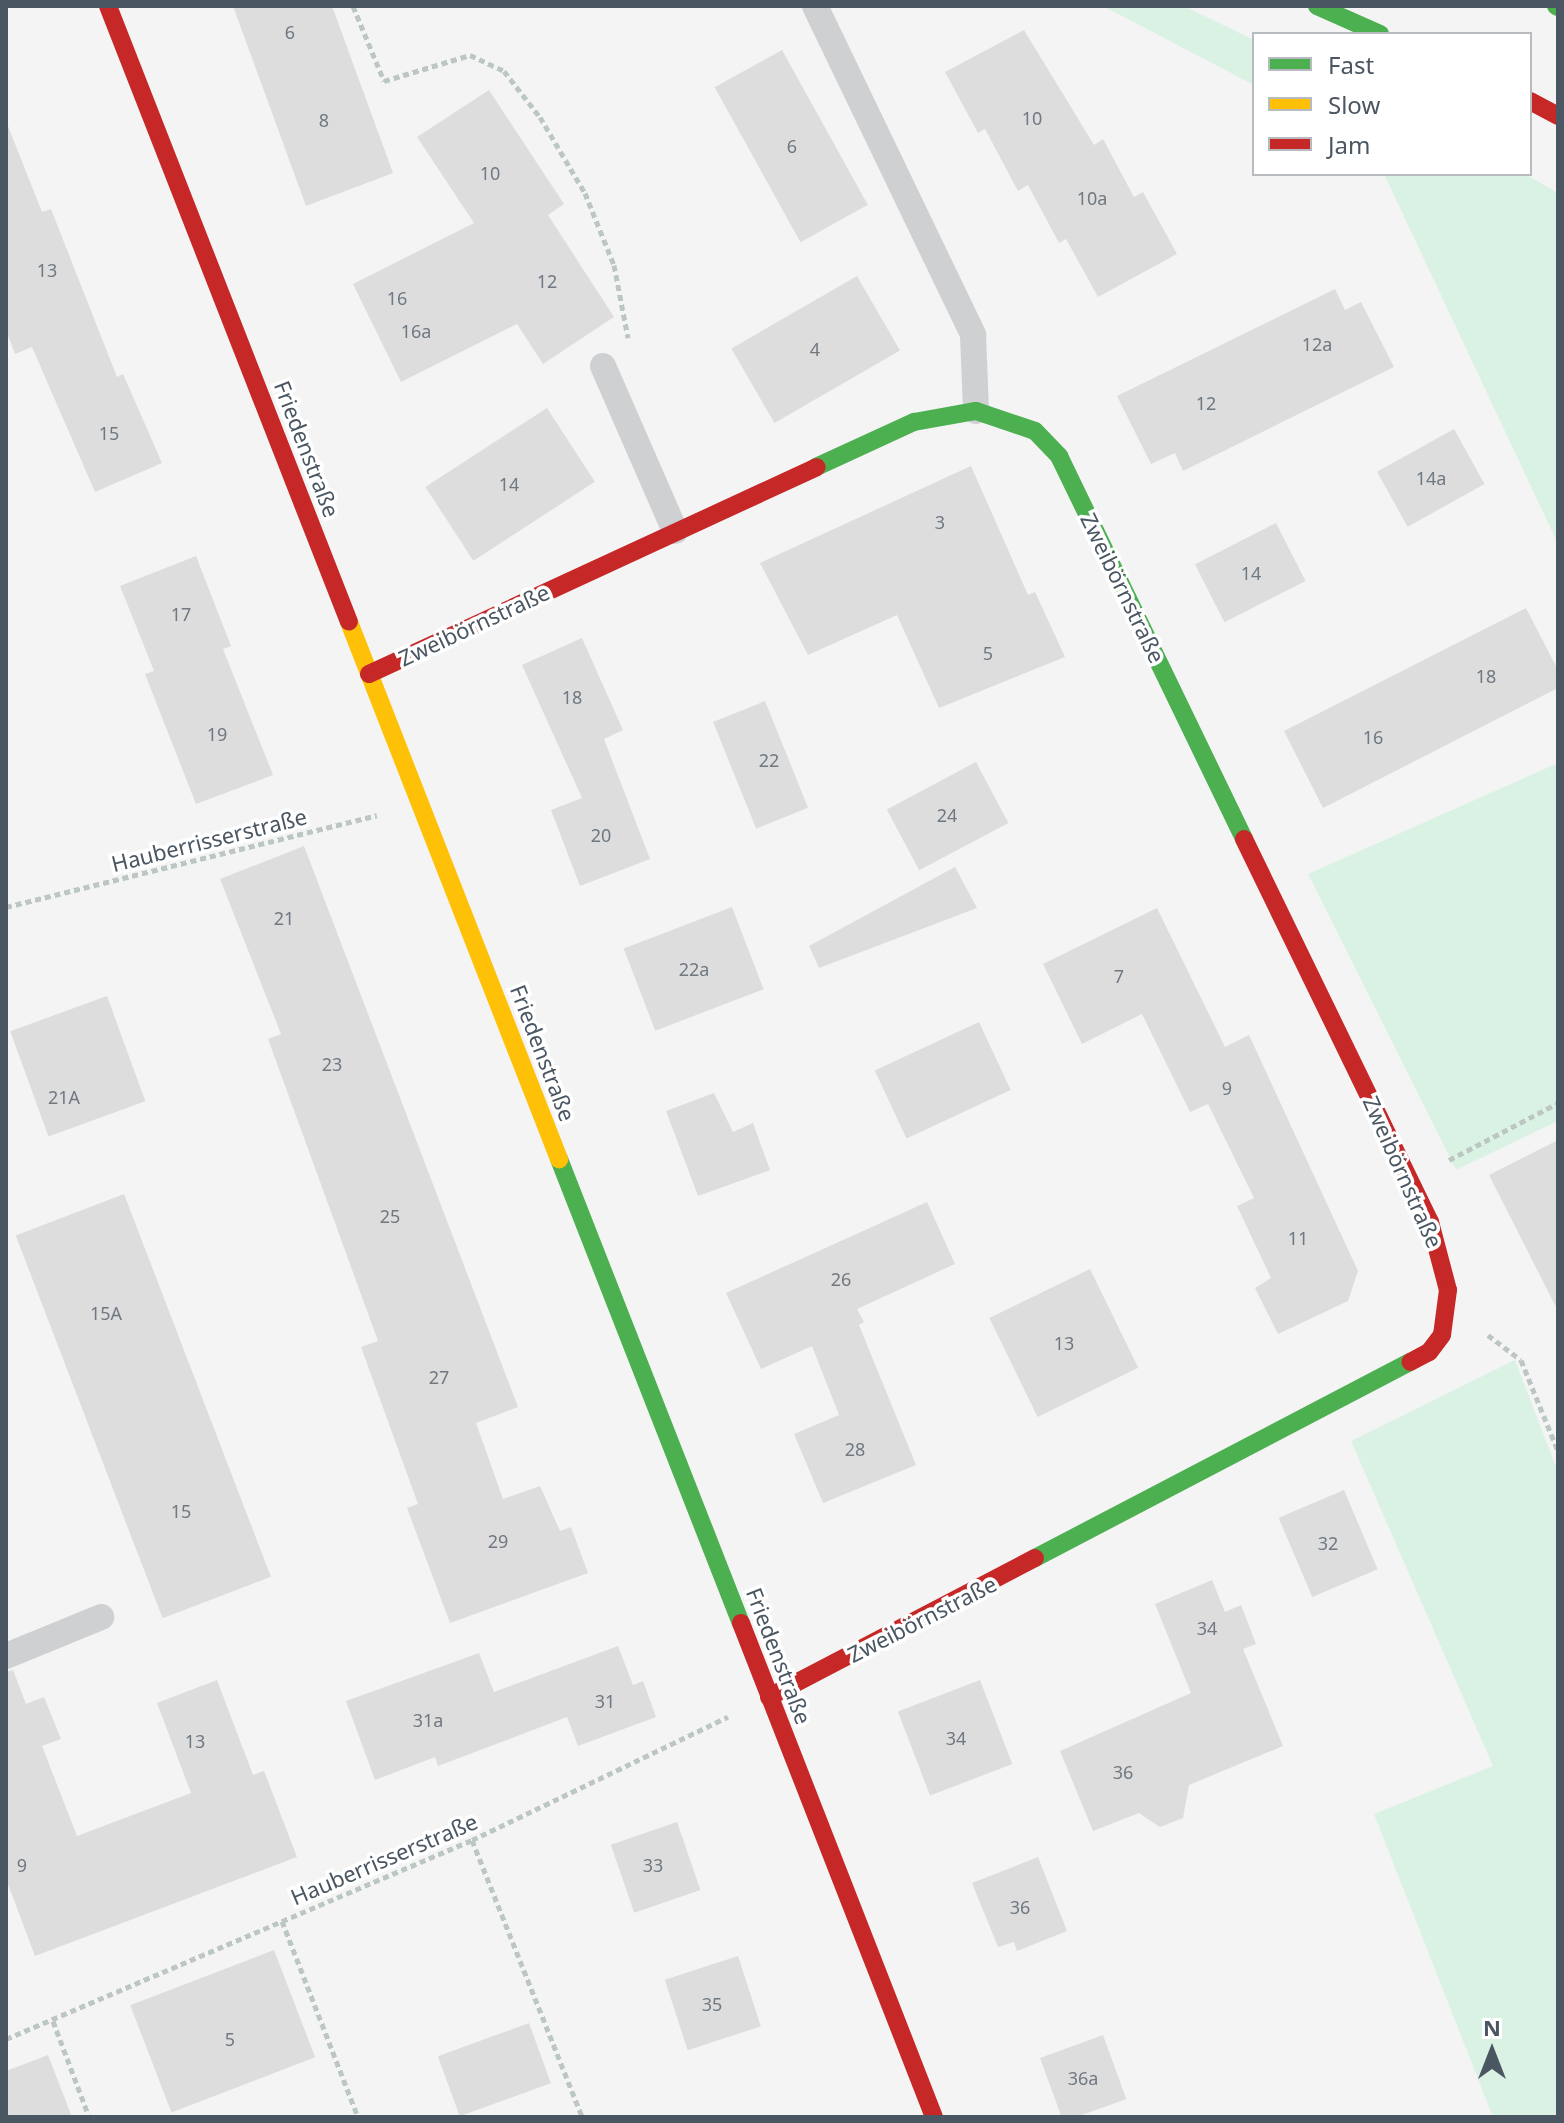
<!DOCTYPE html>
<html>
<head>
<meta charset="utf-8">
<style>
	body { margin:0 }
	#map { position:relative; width:1564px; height:2123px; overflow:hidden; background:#f4f4f4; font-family:"Noto Sans",sans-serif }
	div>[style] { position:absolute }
	.green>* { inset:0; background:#d9f2e3 }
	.building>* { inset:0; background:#ddddde; transform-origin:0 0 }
	.path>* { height:5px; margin-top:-2.5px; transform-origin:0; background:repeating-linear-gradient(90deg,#bcc7c4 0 6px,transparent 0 10px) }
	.lane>* { height:26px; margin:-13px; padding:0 13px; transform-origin:13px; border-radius:13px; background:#ced0d2 }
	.fast>* { height:18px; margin:-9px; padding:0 9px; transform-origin:9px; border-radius:9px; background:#4caf50 }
	.slow>* { height:18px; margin:-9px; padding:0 9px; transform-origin:9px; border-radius:9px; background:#ffc107 }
	.jam>* { height:18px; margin:-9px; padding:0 9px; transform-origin:9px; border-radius:9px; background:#c62828 }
	span { translate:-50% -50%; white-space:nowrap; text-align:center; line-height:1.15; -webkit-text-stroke:7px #fff; paint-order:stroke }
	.number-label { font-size:18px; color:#707881 }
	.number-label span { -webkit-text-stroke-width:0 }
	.street-label { font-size:22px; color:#4a5661 }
	.frame { position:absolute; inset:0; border:8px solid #4a5661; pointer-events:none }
	.legend { position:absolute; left:1252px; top:32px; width:280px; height:144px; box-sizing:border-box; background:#fff; border:2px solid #b7bbc0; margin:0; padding:10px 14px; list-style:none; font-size:24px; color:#4a5661 }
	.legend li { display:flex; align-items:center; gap:16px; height:40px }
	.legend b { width:40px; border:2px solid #b7bbc0 }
	.north { position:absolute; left:1452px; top:2011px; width:80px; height:80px; -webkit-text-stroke:6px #fff; paint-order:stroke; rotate:0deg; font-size:22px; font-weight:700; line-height:32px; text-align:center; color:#4a5661 }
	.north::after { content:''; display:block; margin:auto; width:28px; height:36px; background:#4a5661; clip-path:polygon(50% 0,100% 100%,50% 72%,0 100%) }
</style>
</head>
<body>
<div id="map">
	<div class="green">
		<i style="clip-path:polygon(1103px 6px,1184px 6px,1254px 40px,1254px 85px)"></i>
		<i style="clip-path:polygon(1384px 174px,1525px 174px,1558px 193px,1558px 544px)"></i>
		<i style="clip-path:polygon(1558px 763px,1558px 1121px,1456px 1170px,1308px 874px)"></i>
		<i style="clip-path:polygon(1515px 1360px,1558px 1472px,1558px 2117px,1493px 2117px,1374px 1814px,1493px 1766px,1351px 1441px)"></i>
	</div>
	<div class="building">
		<i style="clip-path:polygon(233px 6px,332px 6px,393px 173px,306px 206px)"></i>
		<i style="clip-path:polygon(1024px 30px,1094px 145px,1103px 139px,1134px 197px,1143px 192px,1177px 254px,1098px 297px,1066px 239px,1059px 243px,1028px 185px,1018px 191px,985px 129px,978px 133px,945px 72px)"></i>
		<i style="left:782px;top:50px;width:177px;height:77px;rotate:61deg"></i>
		<i style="clip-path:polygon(489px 90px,564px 204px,548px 215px,614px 317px,543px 364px,517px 324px,401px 382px,353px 284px,474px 223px,417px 137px)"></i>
		<i style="clip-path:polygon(8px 126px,42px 212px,51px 209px,117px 377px,123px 374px,162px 463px,95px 492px,32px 347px,15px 354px,6px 330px)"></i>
		<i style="left:857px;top:276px;width:86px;height:145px;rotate:60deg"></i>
		<i style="clip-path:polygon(1335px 289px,1345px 310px,1361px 302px,1394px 367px,1183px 471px,1175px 453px,1151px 464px,1117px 396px)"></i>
		<i style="left:547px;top:408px;width:88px;height:145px;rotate:57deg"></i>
		<i style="left:1454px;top:429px;width:63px;height:88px;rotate:61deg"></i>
		<i style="clip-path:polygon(971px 466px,1028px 595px,1035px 592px,1065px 657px,939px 708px,897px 615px,808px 655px,760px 563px)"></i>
		<i style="left:1276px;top:523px;width:65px;height:91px;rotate:63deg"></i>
		<i style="clip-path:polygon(196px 556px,231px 646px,223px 649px,273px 775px,196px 804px,145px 674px,154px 671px,120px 586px)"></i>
		<i style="clip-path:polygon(1526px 608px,1558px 670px,1558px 688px,1323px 808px,1284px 731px)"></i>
		<i style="clip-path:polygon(582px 638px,623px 730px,604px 739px,650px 859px,580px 886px,551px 810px,582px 798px,522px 665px)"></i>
		<i style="left:765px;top:701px;width:115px;height:56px;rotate:68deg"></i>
		<i style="left:976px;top:762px;width:69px;height:101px;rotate:62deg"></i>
		<i style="clip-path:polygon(304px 846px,518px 1407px,476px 1423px,503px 1499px,540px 1486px,560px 1531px,571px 1527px,588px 1573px,450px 1623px,407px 1508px,418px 1504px,361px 1347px,378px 1341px,268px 1039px,281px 1034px,220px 879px)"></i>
		<i style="clip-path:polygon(955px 867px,977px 908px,819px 968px,809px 946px)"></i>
		<i style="left:732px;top:907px;width:88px;height:116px;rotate:69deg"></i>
		<i style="clip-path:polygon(1157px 908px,1225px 1047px,1249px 1035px,1358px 1271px,1348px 1301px,1278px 1334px,1255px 1288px,1271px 1278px,1237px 1206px,1254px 1198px,1208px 1104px,1190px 1112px,1142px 1014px,1082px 1044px,1043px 964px)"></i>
		<i style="left:107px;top:996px;width:112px;height:103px;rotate:70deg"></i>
		<i style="left:979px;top:1022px;width:75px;height:115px;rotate:65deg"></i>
		<i style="clip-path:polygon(714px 1093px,733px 1132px,753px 1123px,770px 1170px,698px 1196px,666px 1111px)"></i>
		<i style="clip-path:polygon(1558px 1140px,1558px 1311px,1489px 1175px)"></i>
		<i style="left:124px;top:1194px;width:410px;height:116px;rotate:69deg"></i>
		<i style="clip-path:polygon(927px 1202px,955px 1264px,857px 1309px,864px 1322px,859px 1325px,916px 1465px,823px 1503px,794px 1434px,839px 1415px,812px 1346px,761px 1369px,726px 1293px)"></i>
		<i style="left:1090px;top:1269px;width:110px;height:112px;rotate:64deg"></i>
		<i style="left:1344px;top:1490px;width:86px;height:71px;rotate:67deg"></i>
		<i style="clip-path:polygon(1212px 1580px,1225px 1612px,1241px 1605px,1256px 1644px,1243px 1649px,1283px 1746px,1189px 1785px,1183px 1818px,1160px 1827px,1139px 1813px,1093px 1831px,1060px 1751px,1191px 1693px,1155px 1604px)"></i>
		<i style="clip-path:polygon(618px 1646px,633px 1685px,643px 1681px,656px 1717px,578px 1746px,567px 1717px,438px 1766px,435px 1757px,375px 1780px,346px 1701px,479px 1653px,494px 1692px)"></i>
		<i style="clip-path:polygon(13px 1670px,26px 1704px,44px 1697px,61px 1739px,42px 1746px,77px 1836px,191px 1793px,157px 1703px,217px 1680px,253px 1775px,264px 1771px,297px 1857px,35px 1956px,6px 1879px,6px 1672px)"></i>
		<i style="left:980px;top:1680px;width:90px;height:88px;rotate:69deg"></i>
		<i style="left:677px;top:1822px;width:72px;height:70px;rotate:71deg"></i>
		<i style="clip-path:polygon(1038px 1857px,1067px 1931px,1017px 1951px,1014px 1942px,998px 1947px,972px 1883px)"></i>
		<i style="left:274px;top:1950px;width:115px;height:154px;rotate:69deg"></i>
		<i style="left:738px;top:1956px;width:74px;height:77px;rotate:72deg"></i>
		<i style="left:529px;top:2023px;width:64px;height:97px;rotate:70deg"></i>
		<i style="left:1103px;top:2035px;width:68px;height:67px;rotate:70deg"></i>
		<i style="clip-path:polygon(48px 2055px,72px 2117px,6px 2117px,6px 2071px)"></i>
	</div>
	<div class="path">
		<i style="left:353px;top:6px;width:81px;rotate:67.5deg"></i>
		<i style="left:384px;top:81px;width:90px;rotate:-16.8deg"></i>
		<i style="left:470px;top:55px;width:38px;rotate:25deg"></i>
		<i style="left:504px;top:71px;width:58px;rotate:52deg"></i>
		<i style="left:540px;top:117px;width:88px;rotate:59.4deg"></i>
		<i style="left:585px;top:193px;width:78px;rotate:68.1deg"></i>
		<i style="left:614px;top:265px;width:74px;rotate:79.1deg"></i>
		<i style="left:6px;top:907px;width:382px;rotate:-13.9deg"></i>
		<i style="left:1449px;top:1160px;width:123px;rotate:-27.6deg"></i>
		<i style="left:1488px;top:1335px;width:41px;rotate:37.1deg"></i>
		<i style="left:1521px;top:1360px;width:98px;rotate:67.9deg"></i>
		<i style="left:472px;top:1840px;width:298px;rotate:68.3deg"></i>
		<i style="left:282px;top:1921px;width:210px;rotate:68.8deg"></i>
		<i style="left:53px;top:2021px;width:103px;rotate:69.4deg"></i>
		<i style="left:6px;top:2039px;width:507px;rotate:-23.12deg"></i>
		<i style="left:472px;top:1840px;width:284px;rotate:-25.7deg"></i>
	</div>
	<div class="lane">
		<i style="left:815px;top:6px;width:365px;rotate:64.3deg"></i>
		<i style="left:973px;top:335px;width:76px;rotate:87.7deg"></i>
		<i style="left:603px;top:366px;width:180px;rotate:66.4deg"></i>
		<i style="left:6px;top:1656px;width:103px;rotate:-22.3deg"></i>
	</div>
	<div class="fast">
		<i style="left:1317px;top:6px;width:69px;rotate:24deg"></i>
		<i style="left:1556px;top:6px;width:2px;rotate:27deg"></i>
		<i style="left:816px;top:467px;width:108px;rotate:-24.7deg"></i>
		<i style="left:914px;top:422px;width:63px;rotate:-10.1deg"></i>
		<i style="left:976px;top:411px;width:62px;rotate:18.7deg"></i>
		<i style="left:1035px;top:431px;width:35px;rotate:46deg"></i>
		<i style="left:1059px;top:456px;width:425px;rotate:64.2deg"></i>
		<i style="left:559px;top:1159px;width:498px;rotate:68.6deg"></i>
		<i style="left:1035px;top:1558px;width:423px;rotate:-27.6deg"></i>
	</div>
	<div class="slow">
		<i style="left:349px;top:622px;width:577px;rotate:68.64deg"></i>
	</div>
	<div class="jam">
		<i style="left:108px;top:6px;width:661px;rotate:68.63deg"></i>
		<i style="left:1530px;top:101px;width:32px;rotate:28deg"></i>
		<i style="left:369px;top:674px;width:493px;rotate:-24.8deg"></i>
		<i style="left:1244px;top:839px;width:426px;rotate:64.1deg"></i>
		<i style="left:1430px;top:1222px;width:70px;rotate:75.2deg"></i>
		<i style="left:1448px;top:1290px;width:45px;rotate:97.6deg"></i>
		<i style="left:1442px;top:1335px;width:21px;rotate:127deg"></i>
		<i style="left:1429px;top:1352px;width:21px;rotate:152deg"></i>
		<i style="left:741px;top:1623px;width:530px;rotate:68.66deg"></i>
		<i style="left:769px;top:1697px;width:300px;rotate:-27.6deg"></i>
	</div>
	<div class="number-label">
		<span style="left:290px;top:32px">6</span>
		<span style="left:1032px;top:118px">10</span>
		<span style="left:324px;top:120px">8</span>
		<span style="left:792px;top:146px">6</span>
		<span style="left:490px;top:173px">10</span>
		<span style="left:1092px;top:198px">10a</span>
		<span style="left:47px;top:270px">13</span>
		<span style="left:547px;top:281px">12</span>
		<span style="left:397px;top:298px">16</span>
		<span style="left:416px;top:331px">16a</span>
		<span style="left:1317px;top:344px">12a</span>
		<span style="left:815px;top:349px">4</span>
		<span style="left:1206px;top:403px">12</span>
		<span style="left:109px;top:433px">15</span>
		<span style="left:1431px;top:478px">14a</span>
		<span style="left:509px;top:484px">14</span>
		<span style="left:940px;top:522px">3</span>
		<span style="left:1251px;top:573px">14</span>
		<span style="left:181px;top:614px">17</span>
		<span style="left:988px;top:653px">5</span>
		<span style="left:1486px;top:676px">18</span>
		<span style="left:572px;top:697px">18</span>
		<span style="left:217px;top:734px">19</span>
		<span style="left:1373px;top:737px">16</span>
		<span style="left:769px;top:760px">22</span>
		<span style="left:947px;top:815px">24</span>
		<span style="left:601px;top:835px">20</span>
		<span style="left:284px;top:918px">21</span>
		<span style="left:694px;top:969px">22a</span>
		<span style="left:1119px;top:976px">7</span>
		<span style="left:332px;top:1064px">23</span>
		<span style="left:1227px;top:1088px">9</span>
		<span style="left:64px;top:1097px">21A</span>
		<span style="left:390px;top:1216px">25</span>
		<span style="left:1298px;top:1238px">11</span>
		<span style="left:841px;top:1279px">26</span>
		<span style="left:106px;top:1313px">15A</span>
		<span style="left:1064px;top:1343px">13</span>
		<span style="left:439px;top:1377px">27</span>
		<span style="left:855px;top:1449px">28</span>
		<span style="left:181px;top:1511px">15</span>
		<span style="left:498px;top:1541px">29</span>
		<span style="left:1328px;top:1543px">32</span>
		<span style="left:1207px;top:1628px">34</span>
		<span style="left:605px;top:1701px">31</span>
		<span style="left:428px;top:1720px">31a</span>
		<span style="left:956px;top:1738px">34</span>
		<span style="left:195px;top:1741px">13</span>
		<span style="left:1123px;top:1772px">36</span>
		<span style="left:22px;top:1865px">9</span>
		<span style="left:653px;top:1865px">33</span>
		<span style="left:1020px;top:1907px">36</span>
		<span style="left:712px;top:2004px">35</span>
		<span style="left:230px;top:2039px">5</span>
		<span style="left:1083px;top:2078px">36a</span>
	</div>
	<div class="street-label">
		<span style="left:307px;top:449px;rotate:69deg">Friedenstraße</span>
		<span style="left:1123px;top:588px;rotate:64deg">Zweibörnstraße</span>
		<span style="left:474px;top:625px;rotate:-25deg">Zweibörnstraße</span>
		<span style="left:209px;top:840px;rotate:-14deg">Hauberrisserstraße</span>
		<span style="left:543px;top:1053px;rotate:69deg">Friedenstraße</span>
		<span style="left:1403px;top:1172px;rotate:66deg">Zweibörnstraße</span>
		<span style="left:922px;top:1619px;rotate:-27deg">Zweibörnstraße</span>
		<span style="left:779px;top:1656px;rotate:69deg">Friedenstraße</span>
		<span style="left:384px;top:1859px;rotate:-23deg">Hauberrisserstraße</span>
	</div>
	<div class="frame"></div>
	<ul class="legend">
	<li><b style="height:10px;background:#4caf50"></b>Fast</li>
	<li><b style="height:10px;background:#ffc107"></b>Slow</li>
	<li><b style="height:10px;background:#c62828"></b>Jam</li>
	</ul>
	<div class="north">N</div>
</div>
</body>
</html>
